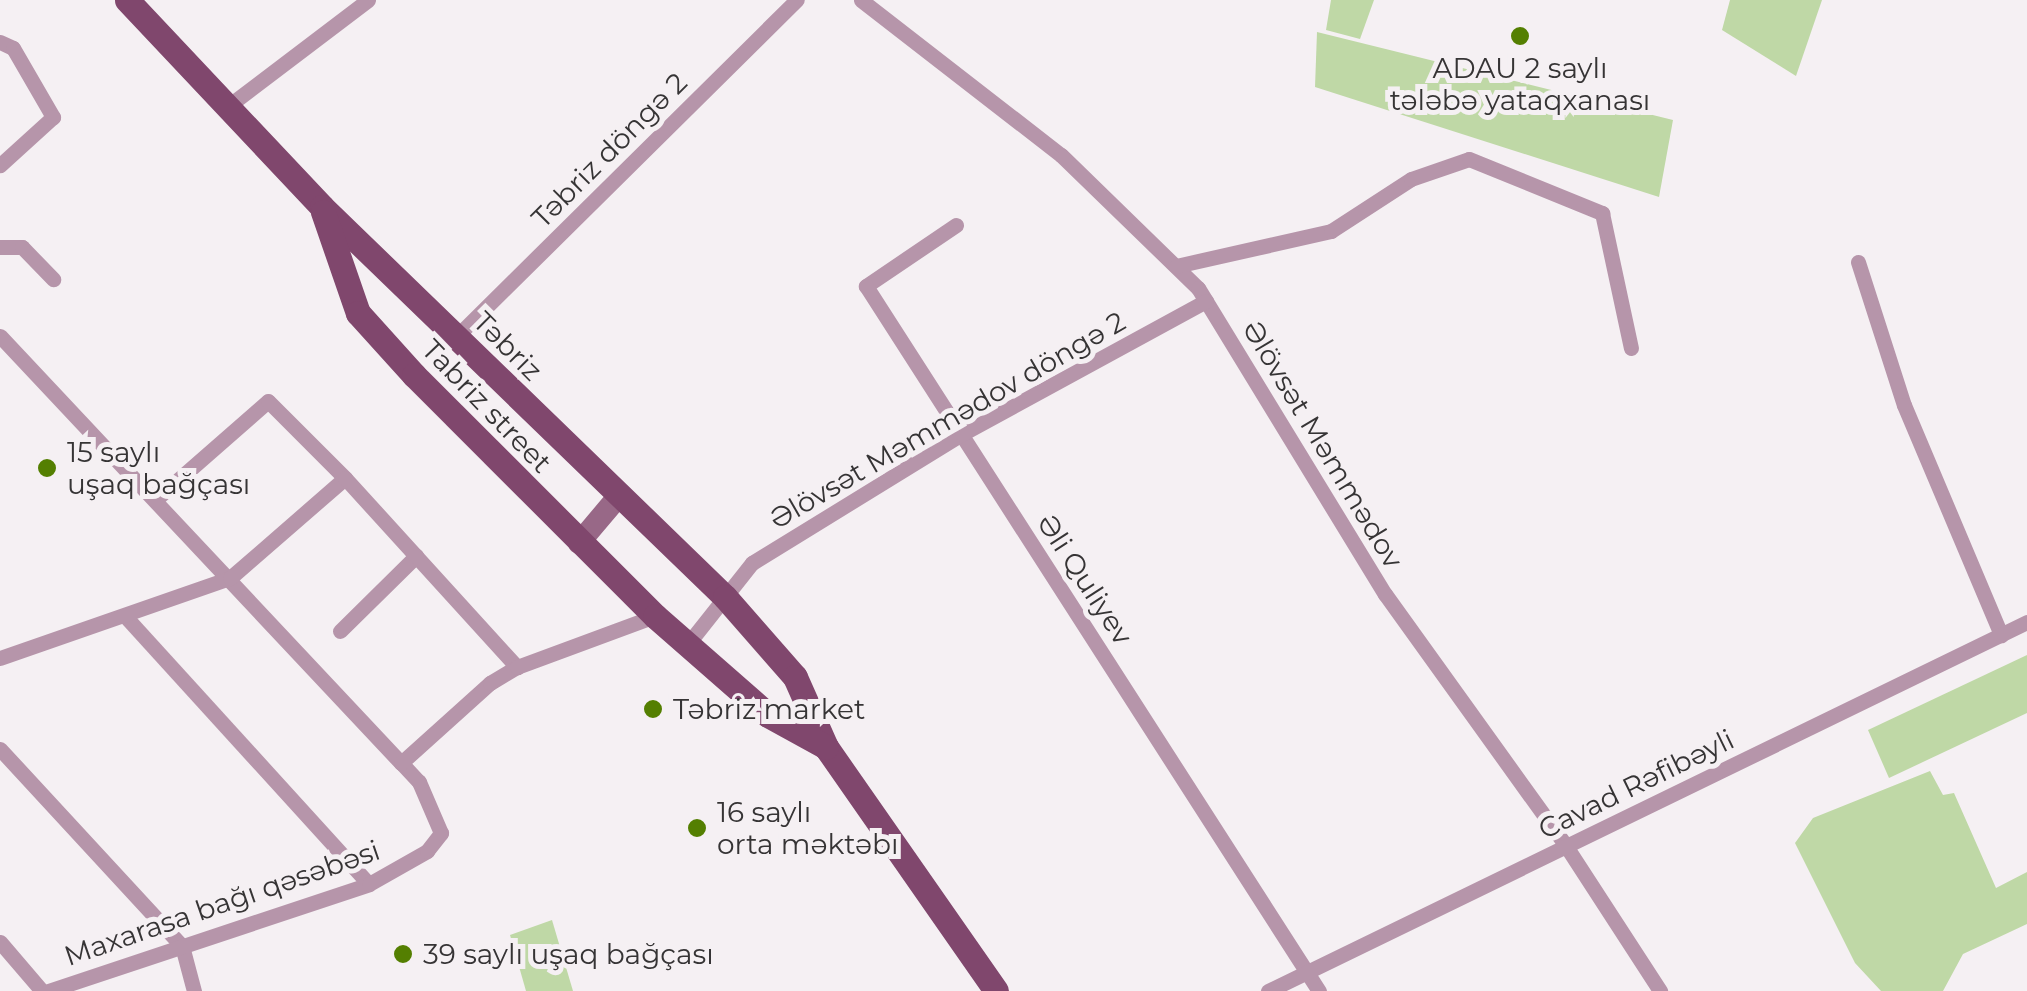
<!DOCTYPE html>
<html>
<head>
<meta charset="utf-8">
<style>
	body { margin:0 }
	#map { position:relative; width:2027px; height:991px; overflow:hidden; background:#f5f0f3; font-family:Montserrat,sans-serif }
	div>[style] { position:absolute }
	.green>* { inset:0; background:#bfd8a6 }
	.street>* { height:15px; margin:-7.5px; padding:0 7.5px; transform-origin:7.5px; border-radius:7.5px; background:#b695aa }
	.secondary>* { height:22px; margin:-11px; padding:0 11px; transform-origin:11px; border-radius:11px; background:#986887 }
	.primary>* { height:25px; margin:-12.5px; padding:0 12.5px; transform-origin:12.5px; border-radius:12.5px; background:#80476d }
	.dots>* { width:28px; height:28px; translate:-50% -50%; box-sizing:border-box; border:5px solid #f5f0f3; border-radius:50% }
	span { translate:-50% -50%; white-space:nowrap; text-align:center; line-height:1.15; -webkit-text-stroke:10px #f5f0f3; paint-order:stroke }
	.poi-label { font-size:28px; color:#363435 }
	.left { translate:0 -50%; text-align:left }
	.street-label { font-size:28px; color:#363435 }
</style>
</head>
<body>
<div id="map">
	<div class="green">
		<i style="clip-path:polygon(1331px 0,1374px 0,1360px 39px,1326px 30px)"></i>
		<i style="clip-path:polygon(1730px 0,1822px 0,1796px 76px,1722px 30px)"></i>
		<i style="clip-path:polygon(1317px 32px,1673px 120px,1659px 197px,1315px 87px)"></i>
		<i style="clip-path:polygon(2027px 655px,2027px 713px,1889px 778px,1868px 730px)"></i>
		<i style="clip-path:polygon(1930px 771px,1943px 795px,1954px 793px,1996px 888px,2027px 872px,2027px 924px,1963px 954px,1943px 991px,1881px 991px,1855px 963px,1795px 843px,1813px 818px)"></i>
		<i style="clip-path:polygon(552px 920px,573px 991px,526px 991px,510px 935px)"></i>
	</div>
	<div class="street">
		<i style="left:861px;top:0;width:253px;rotate:37.8deg"></i>
		<i style="left:1061px;top:155px;width:191px;rotate:44.2deg"></i>
		<i style="left:1198px;top:288px;width:359px;rotate:58.6deg"></i>
		<i style="left:1385px;top:594px;width:310px;rotate:54.3deg"></i>
		<i style="left:1566px;top:846px;width:173px;rotate:57deg"></i>
		<i style="left:0;top:42px;width:14px;rotate:25deg"></i>
		<i style="left:13px;top:48px;width:80px;rotate:59.9deg"></i>
		<i style="left:53px;top:117px;width:72px;rotate:137.8deg"></i>
		<i style="left:227px;top:107px;width:177px;rotate:-37.2deg"></i>
		<i style="left:956px;top:225px;width:109px;rotate:145.9deg"></i>
		<i style="left:866px;top:286px;width:838px;rotate:57.28deg"></i>
		<i style="left:0;top:247px;width:22px"></i>
		<i style="left:22px;top:247px;width:45px;rotate:45.9deg"></i>
		<i style="left:1858px;top:262px;width:150px;rotate:72.2deg"></i>
		<i style="left:1904px;top:405px;width:250px;rotate:67.1deg"></i>
		<i style="left:1176px;top:266px;width:159px;rotate:-12.7deg"></i>
		<i style="left:1331px;top:231px;width:95px;rotate:-33deg"></i>
		<i style="left:1411px;top:179px;width:61px;rotate:-19deg"></i>
		<i style="left:1469px;top:159px;width:144px;rotate:22.1deg"></i>
		<i style="left:1602px;top:213px;width:138px;rotate:77.9deg"></i>
		<i style="left:0;top:336px;width:586px;rotate:46.8deg"></i>
		<i style="left:457px;top:336px;width:478px;rotate:-44.7deg"></i>
		<i style="left:155px;top:500px;width:150px;rotate:-41.2deg"></i>
		<i style="left:268px;top:401px;width:109px;rotate:45deg"></i>
		<i style="left:125px;top:616px;width:362px;rotate:47.7deg"></i>
		<i style="left:340px;top:631px;width:107px;rotate:-44.6deg"></i>
		<i style="left:687px;top:645px;width:105px;rotate:-51.6deg"></i>
		<i style="left:752px;top:563px;width:246px;rotate:-31.6deg"></i>
		<i style="left:962px;top:434px;width:278px;rotate:-28.6deg"></i>
		<i style="left:0;top:658px;width:244px;rotate:-19.2deg"></i>
		<i style="left:230px;top:578px;width:152px;rotate:-41deg"></i>
		<i style="left:345px;top:478px;width:256px;rotate:47.7deg"></i>
		<i style="left:0;top:749px;width:268px;rotate:47.3deg"></i>
		<i style="left:182px;top:946px;width:47px;rotate:75.1deg"></i>
		<i style="left:0;top:942px;width:65px;rotate:49.4deg"></i>
		<i style="left:48px;top:991px;width:338px;rotate:-18.4deg"></i>
		<i style="left:369px;top:884px;width:67px;rotate:-29.6deg"></i>
		<i style="left:427px;top:851px;width:23px;rotate:-52deg"></i>
		<i style="left:441px;top:833px;width:56px;rotate:-113.3deg"></i>
		<i style="left:419px;top:782px;width:26px;rotate:-133deg"></i>
		<i style="left:401px;top:763px;width:120px;rotate:-42deg"></i>
		<i style="left:490px;top:683px;width:31px;rotate:-31deg"></i>
		<i style="left:517px;top:667px;width:147px;rotate:-20.3deg"></i>
		<i style="left:1268px;top:991px;width:844px;rotate:-25.93deg"></i>
	</div>
	<div class="secondary">
		<i style="left:579px;top:543px;width:59px;rotate:-49.8deg"></i>
	</div>
	<div class="primary">
		<i style="left:127px;top:0;width:284px;rotate:46.7deg"></i>
		<i style="left:322px;top:207px;width:561px;rotate:44.06deg"></i>
		<i style="left:725px;top:597px;width:106px;rotate:48.8deg"></i>
		<i style="left:795px;top:677px;width:77px;rotate:66.1deg"></i>
		<i style="left:826px;top:747px;width:297px;rotate:55.1deg"></i>
		<i style="left:323px;top:212px;width:107px;rotate:70.9deg"></i>
		<i style="left:358px;top:313px;width:84px;rotate:47.9deg"></i>
		<i style="left:414px;top:375px;width:341px;rotate:45deg"></i>
		<i style="left:655px;top:616px;width:150px;rotate:41.2deg"></i>
		<i style="left:768px;top:715px;width:66px;rotate:28.9deg"></i>
	</div>
	<div class="dots">
		<i style="left:1520px;top:36px;background:#547f01"></i>
		<i style="left:47px;top:468px;background:#547f01"></i>
		<i style="left:653px;top:709px;background:#547f01"></i>
		<i style="left:697px;top:828px;background:#547f01"></i>
		<i style="left:403px;top:954px;background:#547f01"></i>
	</div>
	<div class="poi-label">
		<span style="left:1520px;top:84px">ADAU 2 saylı<br>tələbə yataqxanası</span>
		<span class="left" style="left:67px;top:468px">15 saylı<br>uşaq bağçası</span>
		<span class="left" style="left:673px;top:709px">Təbriz market</span>
		<span class="left" style="left:717px;top:828px">16 saylı<br>orta məktəbı</span>
		<span class="left" style="left:423px;top:954px">39 saylı uşaq bağçası</span>
	</div>
	<div class="street-label">
		<span style="left:609px;top:150px;rotate:-45deg">Təbriz döngə 2</span>
		<span style="left:508px;top:346px;rotate:45deg">Təbriz</span>
		<span style="left:487px;top:406px;rotate:46deg">Tabriz street</span>
		<span style="left:947px;top:420px;rotate:-30deg">Əlövsət Məmmədov döngə 2</span>
		<span style="left:1323px;top:444px;rotate:59deg">Əlövsət Məmmədov</span>
		<span style="left:1085px;top:579px;rotate:57deg">Əli Quliyev</span>
		<span style="left:1636px;top:784px;rotate:-26deg">Cavad Rəfibəyli</span>
		<span style="left:222px;top:903px;rotate:-19deg">Maxarasa bağı qəsəbəsi</span>
	</div>
</div>
</body>
</html>
